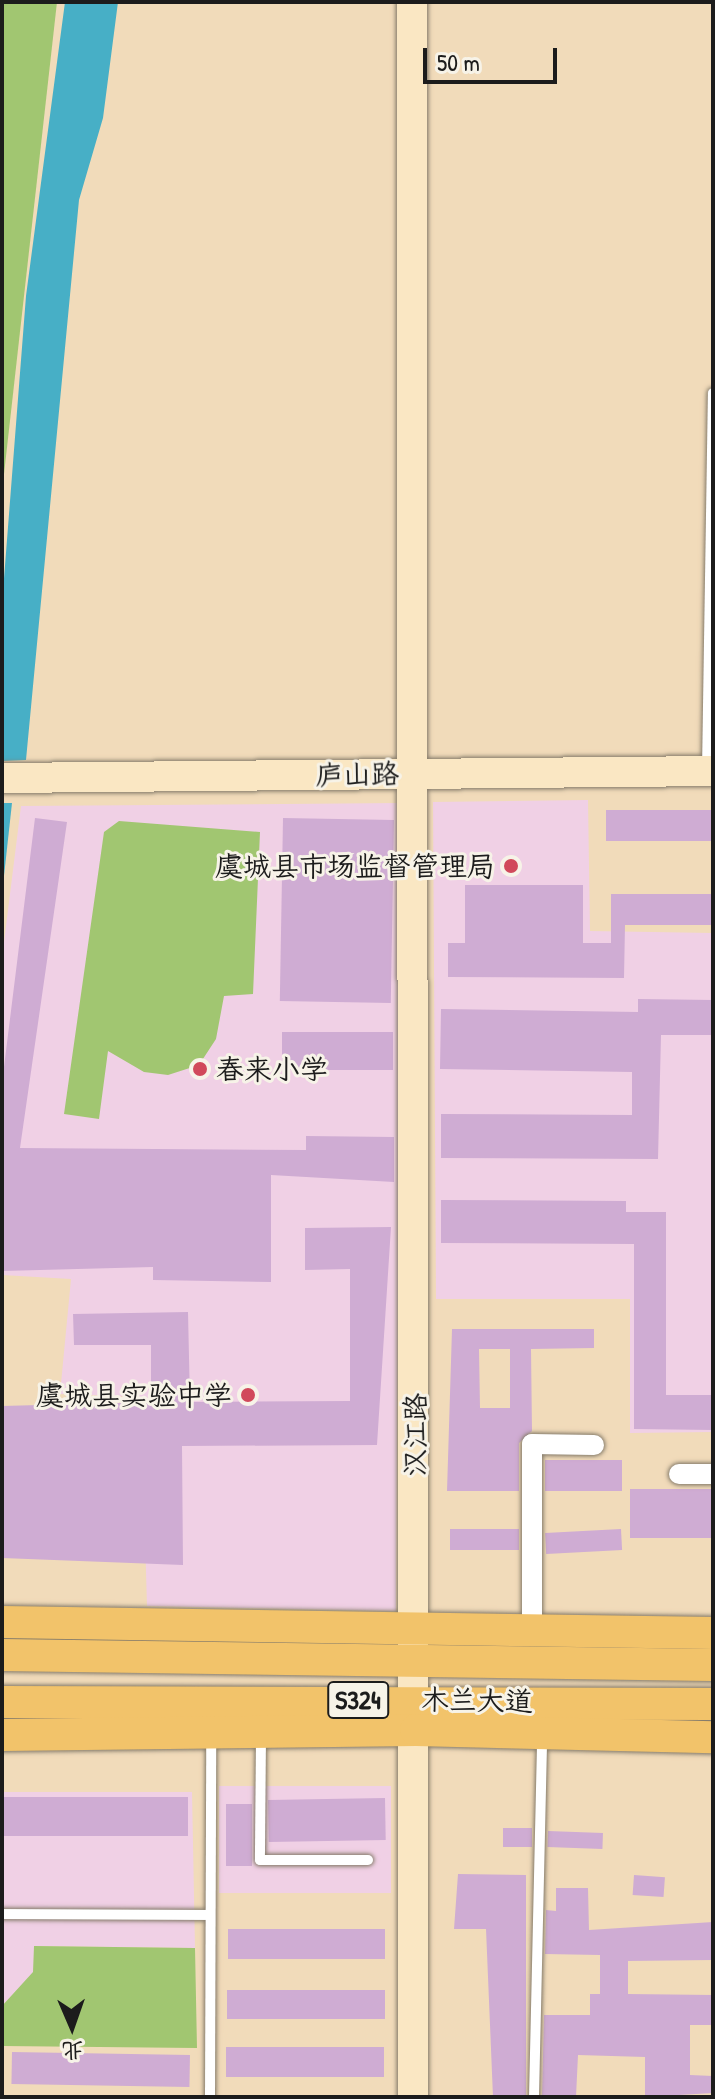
<!DOCTYPE html>
<html>
<head>
<meta charset="utf-8">
<style>
	body { margin:0 }
	#map { position:relative; width:715px; height:2099px; overflow:hidden; background:#f1dbba; font-family:"Patrick Hand","LXGW WenKai TC",sans-serif }
	div>[style] { position:absolute }
	.built>* { inset:0; background:#f0d0e5; transform-origin:0 0 }
	.green>* { inset:0; background:#a1c671 }
	.water>* { inset:0; background:#47afc6 }
	.building>* { inset:0; background:#cfacd3; transform-origin:0 0 }
	.roads { filter:drop-shadow(0 0 2px #867c6b) drop-shadow(0 0 2px #867c6b) }
	.lane>* { height:10px; margin:-5px; padding:0 5px; transform-origin:5px; border-radius:5px; background:#fff }
	.street>* { height:20px; margin:-10px; padding:0 10px; transform-origin:10px; border-radius:10px; background:#fff }
	.secondary>* { height:30px; margin:-15px; padding:0 15px; transform-origin:15px; border-radius:15px; background:#fae7c3 }
	.primary>* { height:32px; margin:-16px; padding:0 16px; transform-origin:16px; border-radius:16px; background:#f2c36a }
	.dots>* { width:22px; height:22px; translate:-50% -50%; box-sizing:border-box; border:4px solid #f7f3e8; border-radius:50% }
	span { translate:-50% -50%; white-space:nowrap; text-align:center; line-height:1.15; -webkit-text-stroke:6px #f7f3e8; paint-order:stroke }
	.shield-label span { padding:2px 6px; background:#f7f3e8; border:2px solid; border-radius:6px; -webkit-text-stroke-width:0 }
	.shield-label { font-size:26px; color:#1c1c1c; font-weight:700 }
	.street-label { font-size:28px; color:#1c1c1c }
	.poi-label { font-size:28px; color:#1c1c1c }
	.right { translate:-100% -50%; text-align:right }
	.left { translate:0 -50%; text-align:left }
	.frame { position:absolute; inset:0; border:4px solid #1c1c1c; pointer-events:none }
	.north { position:absolute; left:32px; top:1987px; width:80px; height:80px; -webkit-text-stroke:6px #f7f3e8; paint-order:stroke; rotate:178deg; font-size:22px; font-weight:700; line-height:32px; text-align:center; color:#1c1c1c }
	.north::after { content:''; display:block; margin:auto; width:28px; height:36px; background:#1c1c1c; clip-path:polygon(50% 0,100% 100%,50% 72%,0 100%) }
	.scale { position:absolute; left:423px; top:48px; width:134px; height:36px; box-sizing:border-box; border:4px solid #1c1c1c; border-top:0; padding-left:10px; font-size:24px; line-height:28px; white-space:nowrap; color:#1c1c1c; -webkit-text-stroke:6px #f7f3e8; paint-order:stroke }
</style>
</head>
<body>
<div id="map">
	<div class="built">
		<i style="clip-path:polygon(588px 800px,590px 931px,713px 933px,713px 1432px,630px 1433px,630px 1299px,436px 1299px,433px 802px)"></i>
		<i style="clip-path:polygon(401px 803px,396px 1611px,147px 1606px,141px 1397px,60px 1394px,71px 1279px,2px 1275px,2px 958px,21px 806px)"></i>
		<i style="left:219px;top:1786px;width:172px;height:107px"></i>
		<i style="clip-path:polygon(2px 1792px,192px 1792px,195px 1948px,35px 1946px,34px 1972px,2px 2006px)"></i>
	</div>
	<div class="green">
		<i style="clip-path:polygon(2px 2px,57px 2px,2px 492px)"></i>
		<i style="clip-path:polygon(119px 821px,260px 832px,253px 994px,224px 996px,216px 1039px,199px 1065px,168px 1075px,144px 1072px,108px 1051px,99px 1119px,64px 1114px,104px 832px)"></i>
		<i style="clip-path:polygon(34px 1946px,195px 1948px,197px 2048px,2px 2046px,2px 2006px,33px 1972px)"></i>
	</div>
	<div class="water">
		<i style="clip-path:polygon(65px 2px,118px 2px,103px 118px,79px 200px,26px 760px,2px 761px,2px 604px,26px 296px)"></i>
		<i style="clip-path:polygon(2px 803px,12px 803px,2px 894px)"></i>
	</div>
	<div class="building">
		<i style="left:606px;top:810px;width:107px;height:31px"></i>
		<i style="clip-path:polygon(35px 818px,67px 822px,20px 1148px,306px 1150px,306px 1136px,394px 1137px,394px 1182px,271px 1175px,271px 1282px,153px 1280px,153px 1267px,2px 1271px,2px 1083px)"></i>
		<i style="left:283px;top:818px;width:111px;height:183px;rotate:1deg"></i>
		<i style="clip-path:polygon(465px 885px,583px 885px,583px 943px,611px 943px,611px 894px,713px 894px,713px 925px,625px 925px,624px 978px,448px 977px,448px 943px,465px 943px)"></i>
		<i style="clip-path:polygon(638px 999px,713px 1000px,713px 1035px,661px 1035px,658px 1159px,441px 1158px,441px 1114px,632px 1115px,632px 1072px,440px 1069px,441px 1009px,638px 1012px)"></i>
		<i style="left:282px;top:1032px;width:111px;height:38px"></i>
		<i style="clip-path:polygon(441px 1200px,626px 1201px,626px 1212px,666px 1212px,666px 1395px,713px 1395px,713px 1430px,634px 1429px,634px 1244px,441px 1243px)"></i>
		<i style="clip-path:polygon(391px 1227px,377px 1445px,182px 1446px,183px 1565px,2px 1558px,2px 1406px,151px 1402px,151px 1345px,74px 1345px,73px 1314px,188px 1312px,190px 1402px,350px 1401px,350px 1269px,305px 1270px,305px 1228px)"></i>
		<i style="clip-path:polygon(evenodd,452px 1329px,594px 1329px,594px 1348px,531px 1349px,532px 1431px,519px 1443px,519px 1491px,447px 1491px,452px 1329px,479px 1349px,510px 1349px,510px 1408px,480px 1408px,479px 1349px)"></i>
		<i style="left:545px;top:1460px;width:77px;height:31px"></i>
		<i style="left:630px;top:1489px;width:83px;height:49px"></i>
		<i style="left:519px;top:1529px;width:21px;height:69px;rotate:90deg"></i>
		<i style="left:621px;top:1529px;width:21px;height:76px;rotate:87deg"></i>
		<i style="left:2px;top:1797px;width:186px;height:39px"></i>
		<i style="left:385px;top:1798px;width:42px;height:117px;rotate:89deg"></i>
		<i style="left:226px;top:1804px;width:26px;height:62px"></i>
		<i style="left:503px;top:1828px;width:29px;height:19px"></i>
		<i style="left:548px;top:1831px;width:55px;height:16px;rotate:2deg"></i>
		<i style="clip-path:polygon(458px 1874px,526px 1875px,526px 2097px,493px 2097px,486px 1929px,454px 1929px)"></i>
		<i style="left:634px;top:1875px;width:31px;height:20px;rotate:4deg"></i>
		<i style="clip-path:polygon(556px 1888px,588px 1888px,589px 1930px,713px 1922px,713px 1960px,628px 1961px,628px 1994px,713px 1995px,713px 2025px,690px 2025px,690px 2075px,713px 2076px,713px 2093px,645px 2097px,645px 2057px,578px 2055px,576px 2097px,542px 2097px,544px 2015px,590px 2015px,590px 1994px,600px 1994px,600px 1955px,545px 1954px,546px 1910px,556px 1911px)"></i>
		<i style="left:228px;top:1929px;width:157px;height:30px"></i>
		<i style="left:227px;top:1990px;width:158px;height:29px"></i>
		<i style="left:226px;top:2047px;width:158px;height:30px"></i>
		<i style="left:12px;top:2052px;width:178px;height:32px;rotate:1deg"></i>
	</div>
	<div class="roads">
		<div class="lane">
			<i style="left:707px;top:769px;width:376px;rotate:-89.1deg"></i>
			<i style="left:261px;top:1735px;width:125px;rotate:90.5deg"></i>
			<i style="left:260px;top:1860px;width:108px"></i>
			<i style="left:2px;top:1914px;width:207px;rotate:0.3deg"></i>
			<i style="left:210px;top:2097px;width:361px;rotate:-89.8deg"></i>
			<i style="left:534px;top:2097px;width:358px;rotate:-88.7deg"></i>
		</div>
		<div class="street">
			<i style="left:679px;top:1474px;width:34px"></i>
			<i style="left:532px;top:1629px;width:185px;rotate:-90deg"></i>
			<i style="left:532px;top:1444px;width:62px;rotate:0.9deg"></i>
		</div>
		<div class="secondary">
			<i style="left:412px;top:2px;width:2095px;rotate:89.97deg"></i>
			<i style="left:2px;top:778px;width:711px;rotate:-0.56deg"></i>
		</div>
		<div class="primary">
			<i style="left:2px;top:1622px;width:711px;rotate:0.89deg"></i>
			<i style="left:2px;top:1655px;width:711px;rotate:0.81deg"></i>
			<i style="left:2px;top:1702px;width:711px;rotate:0.16deg"></i>
			<i style="left:2px;top:1735px;width:414px;rotate:-0.7deg"></i>
			<i style="left:416px;top:1730px;width:297px;rotate:1.4deg"></i>
		</div>
	</div>
	<div class="dots">
		<i style="left:511px;top:866px;background:#d1495b"></i>
		<i style="left:200px;top:1069px;background:#d1495b"></i>
		<i style="left:248px;top:1395px;background:#d1495b"></i>
	</div>
	<div class="shield-label">
		<span style="left:358px;top:1700px">S324</span>
	</div>
	<div class="street-label">
		<span style="left:357px;top:774px;rotate:-1deg">庐山路</span>
		<span style="left:415px;top:1435px;rotate:-90deg">汉江路</span>
		<span style="left:477px;top:1700px;rotate:1deg">木兰大道</span>
	</div>
	<div class="poi-label">
		<span class="right" style="left:495px;top:866px">虞城县市场监督管理局</span>
		<span class="left" style="left:216px;top:1069px">春来小学</span>
		<span class="right" style="left:232px;top:1395px">虞城县实验中学</span>
	</div>
	<div class="frame"></div>
	<div class="north">北</div>
	<div class="scale">50 m</div>
</div>
</body>
</html>
